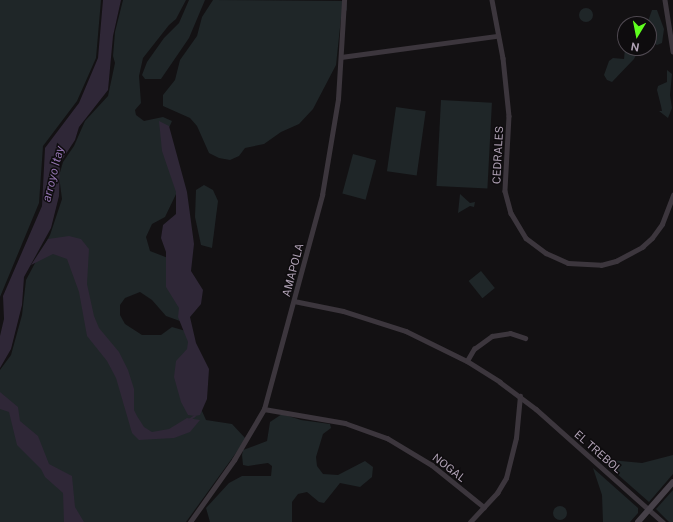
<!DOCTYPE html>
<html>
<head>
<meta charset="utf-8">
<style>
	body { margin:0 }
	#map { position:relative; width:673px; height:522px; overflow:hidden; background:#131113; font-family:"Public Sans",sans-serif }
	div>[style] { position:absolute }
	.green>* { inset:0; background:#1f2628; transform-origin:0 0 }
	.round { border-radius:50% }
	.water>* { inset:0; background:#2f2737 }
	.stream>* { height:2px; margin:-1px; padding:0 1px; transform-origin:1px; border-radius:1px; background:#2f2737 }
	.street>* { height:4.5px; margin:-2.25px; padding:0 2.25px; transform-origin:2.25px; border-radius:2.25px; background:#3c363d }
	.secondary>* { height:6px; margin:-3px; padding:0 3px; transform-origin:3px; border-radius:3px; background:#464048 }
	span { translate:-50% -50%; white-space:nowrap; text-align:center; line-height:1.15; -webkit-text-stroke:3px #0e0c0e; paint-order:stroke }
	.street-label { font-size:11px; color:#afa1b4 }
	.water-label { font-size:12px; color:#9575b3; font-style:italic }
	.north { position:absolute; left:617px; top:16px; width:40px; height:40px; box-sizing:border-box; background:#0e0c0e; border:1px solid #4e4850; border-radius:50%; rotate:190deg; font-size:11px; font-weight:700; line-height:16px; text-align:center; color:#afa1b4 }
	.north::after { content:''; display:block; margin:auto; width:14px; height:18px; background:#5ffe1e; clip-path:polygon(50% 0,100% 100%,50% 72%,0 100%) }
</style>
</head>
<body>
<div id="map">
	<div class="green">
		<i style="clip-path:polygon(0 0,101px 0,96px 58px,77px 101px,43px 146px,39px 203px,0 297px)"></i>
		<i style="clip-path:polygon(123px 0,186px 0,176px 19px,169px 25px,143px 58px,139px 76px,141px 103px,135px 110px,136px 115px,144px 121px,163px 117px,172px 121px,167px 132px,178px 190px,165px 217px,152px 224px,146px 237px,150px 251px,168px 258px,184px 318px,180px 321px,166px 316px,152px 300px,140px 292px,125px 298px,120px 305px,120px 315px,125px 324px,142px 335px,161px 335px,172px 327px,186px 331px,202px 411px,206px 420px,232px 424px,246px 439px,186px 522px,0 522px,0 370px,11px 355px,22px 315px,26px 280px,50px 235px,62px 199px,59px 176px,63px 162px,74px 146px,85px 121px,108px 96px,115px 63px,113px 56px,115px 32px)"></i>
		<i style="clip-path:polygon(189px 0,205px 0,189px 38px,161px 79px,145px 79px,142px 75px,147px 62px,164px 38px,179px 23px)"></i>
		<i style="clip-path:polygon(213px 0,347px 1px,347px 10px,341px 18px,336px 65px,313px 109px,299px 124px,281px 132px,264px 144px,245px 148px,239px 156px,230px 160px,219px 158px,209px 153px,197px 126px,190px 118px,163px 106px,163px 95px,175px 80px,180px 60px,197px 36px,202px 17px)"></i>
		<i class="round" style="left:579px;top:8px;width:14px;height:14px"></i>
		<i style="clip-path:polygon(652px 10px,657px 10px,664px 29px,662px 43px,657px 45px,649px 41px,649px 24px,647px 24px)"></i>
		<i style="clip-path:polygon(625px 48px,634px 48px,632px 51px,636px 55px,634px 59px,612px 82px,607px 80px,604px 75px,609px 61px,613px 58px,624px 59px)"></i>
		<i style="clip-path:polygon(667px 70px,672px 74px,670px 95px,672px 108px,668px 118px,659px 111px,662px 111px,661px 106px,657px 90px,658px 86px,667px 82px)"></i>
		<i style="left:441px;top:100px;width:51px;height:86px;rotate:3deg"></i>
		<i style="left:396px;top:107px;width:30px;height:65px;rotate:8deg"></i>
		<i style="left:353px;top:154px;width:24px;height:41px;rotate:15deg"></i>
		<i style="clip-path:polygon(204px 185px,213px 190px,218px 201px,212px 248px,201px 245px,195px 217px,196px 190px)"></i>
		<i style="clip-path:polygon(460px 194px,470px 203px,475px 202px,474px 207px,470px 206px,458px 213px)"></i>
		<i style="left:481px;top:271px;width:22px;height:16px;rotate:51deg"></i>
		<i style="clip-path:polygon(282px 414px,301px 420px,330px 424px,331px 428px,323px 434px,316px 457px,317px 466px,323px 474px,338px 475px,365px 461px,373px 467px,372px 477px,360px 487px,340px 483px,324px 503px,319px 502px,307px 492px,298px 494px,292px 502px,292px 522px,210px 522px,206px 508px,229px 483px,242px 476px,271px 476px,272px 466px,268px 463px,248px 466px,243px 465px,242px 455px,243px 450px,267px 441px,270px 422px)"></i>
		<i style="clip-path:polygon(673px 455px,673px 474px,649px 502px,600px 459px,642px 463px)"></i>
		<i style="clip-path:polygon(593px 468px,638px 508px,638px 513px,630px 522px,603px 522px,602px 495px)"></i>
		<i style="clip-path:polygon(673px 490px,673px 522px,669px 522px,656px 509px)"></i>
		<i class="round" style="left:553px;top:506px;width:14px;height:14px"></i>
	</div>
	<div class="water">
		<i style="clip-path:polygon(103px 0,121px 0,113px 36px,108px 90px,79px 127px,75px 140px,60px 163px,59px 196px,51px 228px,24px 277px,22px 305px,11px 349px,0 368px,0 336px,4px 319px,3px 296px,42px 206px,45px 148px,79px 103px,98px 58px)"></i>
		<i style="clip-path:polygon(159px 121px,169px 126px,187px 192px,194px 244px,191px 271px,203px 290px,201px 304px,190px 317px,196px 343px,209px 369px,207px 399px,200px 415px,195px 416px,188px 415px,181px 402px,174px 377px,176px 361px,187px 349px,188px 342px,178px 317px,179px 308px,166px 287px,166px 252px,161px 238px,163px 225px,176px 214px,176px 192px,162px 151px)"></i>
		<i style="clip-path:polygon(69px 236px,81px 239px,89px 249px,87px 284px,94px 316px,99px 328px,119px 352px,128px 370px,134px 389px,134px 410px,137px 416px,144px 427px,152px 432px,169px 429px,187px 418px,200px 420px,190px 432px,174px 438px,139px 440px,132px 433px,116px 378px,107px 361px,87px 336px,79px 292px,67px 259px,53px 254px,31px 265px,48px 239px)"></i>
		<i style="clip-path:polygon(0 392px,18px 407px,20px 421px,38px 436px,49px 464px,72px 476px,75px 507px,84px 522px,64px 522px,63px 493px,45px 477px,41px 469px,17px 445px,9px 412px,0 409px)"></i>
	</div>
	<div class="stream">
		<i style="left:189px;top:420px;width:7px;rotate:-34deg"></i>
	</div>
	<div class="street">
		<i style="left:492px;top:0;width:59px;rotate:79.3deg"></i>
		<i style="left:503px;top:58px;width:58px;rotate:84.1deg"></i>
		<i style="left:509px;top:116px;width:75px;rotate:93.1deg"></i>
		<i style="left:505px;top:191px;width:23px;rotate:75deg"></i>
		<i style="left:511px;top:213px;width:29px;rotate:59deg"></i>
		<i style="left:526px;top:238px;width:25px;rotate:37deg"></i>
		<i style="left:546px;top:253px;width:24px;rotate:24deg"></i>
		<i style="left:568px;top:263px;width:33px;rotate:3deg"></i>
		<i style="left:601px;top:265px;width:16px;rotate:-15deg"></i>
		<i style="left:616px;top:261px;width:30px;rotate:-28deg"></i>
		<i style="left:642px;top:247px;width:13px;rotate:-42deg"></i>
		<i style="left:652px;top:238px;width:17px;rotate:-54deg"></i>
		<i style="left:662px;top:224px;width:31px;rotate:-69deg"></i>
		<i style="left:665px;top:0;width:52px;rotate:81.1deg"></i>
		<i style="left:341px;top:57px;width:157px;rotate:-7.7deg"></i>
		<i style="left:294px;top:301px;width:50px;rotate:11.5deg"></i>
		<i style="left:343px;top:311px;width:66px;rotate:17.6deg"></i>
		<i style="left:406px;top:331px;width:68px;rotate:26.2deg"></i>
		<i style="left:467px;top:361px;width:39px;rotate:32deg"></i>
		<i style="left:500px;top:382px;width:45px;rotate:36.9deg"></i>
		<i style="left:536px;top:409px;width:170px;rotate:41.7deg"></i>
		<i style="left:467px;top:361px;width:14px;rotate:-60deg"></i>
		<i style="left:474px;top:349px;width:22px;rotate:-36deg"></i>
		<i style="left:492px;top:336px;width:18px;rotate:-9deg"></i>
		<i style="left:510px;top:333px;width:16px;rotate:18deg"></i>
		<i style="left:264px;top:409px;width:82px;rotate:9.8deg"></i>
		<i style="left:345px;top:423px;width:45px;rotate:19.7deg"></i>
		<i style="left:387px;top:438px;width:52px;rotate:31deg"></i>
		<i style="left:432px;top:465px;width:67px;rotate:38.9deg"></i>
		<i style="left:190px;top:522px;width:76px;rotate:-54.6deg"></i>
		<i style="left:234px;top:460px;width:59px;rotate:-59.5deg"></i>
		<i style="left:264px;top:409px;width:222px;rotate:-74.8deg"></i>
		<i style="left:322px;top:195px;width:97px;rotate:-80.5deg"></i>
		<i style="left:338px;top:99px;width:99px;rotate:-86.5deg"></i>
		<i style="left:470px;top:522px;width:40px;rotate:-47deg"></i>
		<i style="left:497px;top:493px;width:17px;rotate:-59deg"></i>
		<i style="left:506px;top:478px;width:41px;rotate:-76deg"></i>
		<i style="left:516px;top:438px;width:42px;rotate:-84.6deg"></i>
	</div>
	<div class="secondary">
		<i style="left:638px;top:522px;width:53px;rotate:-48.8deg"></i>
	</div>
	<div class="street-label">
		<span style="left:498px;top:155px;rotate:-87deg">CEDRALES</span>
		<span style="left:293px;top:270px;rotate:-75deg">AMAPOLA</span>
		<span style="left:598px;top:452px;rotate:41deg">EL TREBOL</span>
		<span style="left:449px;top:468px;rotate:38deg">NOGAL</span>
	</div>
	<div class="water-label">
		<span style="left:54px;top:174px;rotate:-76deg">arroyo Itay</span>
	</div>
	<div class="north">N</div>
</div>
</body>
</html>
